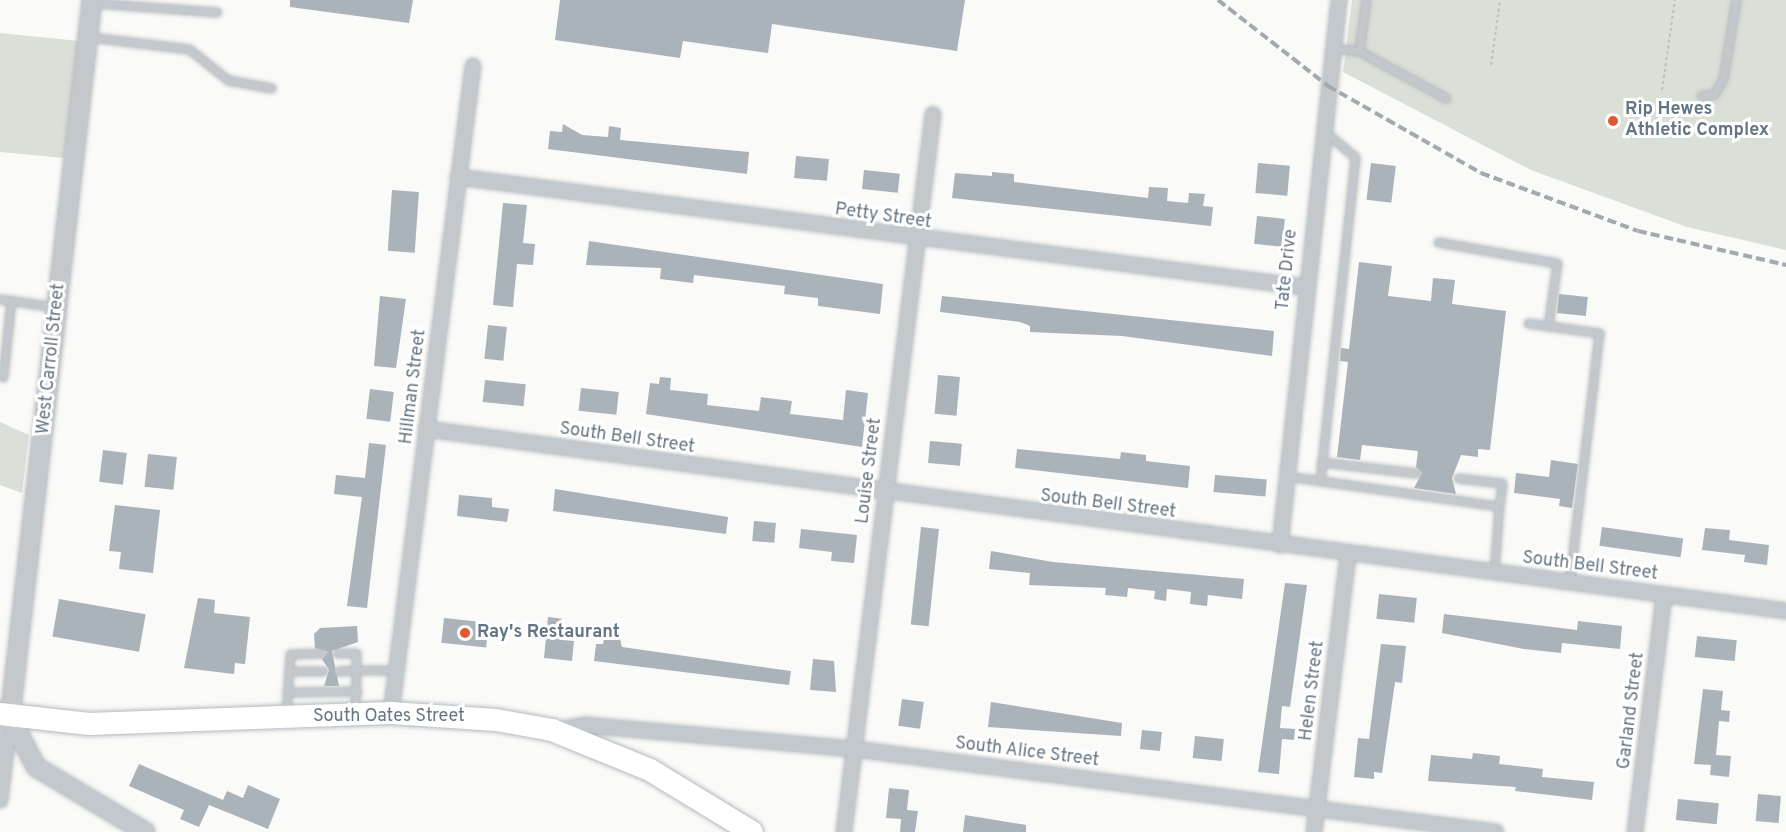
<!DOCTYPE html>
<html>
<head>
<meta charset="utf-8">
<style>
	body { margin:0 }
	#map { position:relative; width:1786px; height:832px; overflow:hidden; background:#fafaf8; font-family:Overpass,sans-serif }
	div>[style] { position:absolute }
	.green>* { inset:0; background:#dadfd7 }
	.building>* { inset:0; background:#aab3b9; transform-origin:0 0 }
	.path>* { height:2px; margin-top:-1px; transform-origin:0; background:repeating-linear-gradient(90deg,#bbbfc2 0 3px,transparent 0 6px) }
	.roads { filter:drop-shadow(0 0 2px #b5babe) drop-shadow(0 0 2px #b5babe) }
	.service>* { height:7px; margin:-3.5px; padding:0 3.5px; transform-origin:3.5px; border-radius:3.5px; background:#c3c8cc }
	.minor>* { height:14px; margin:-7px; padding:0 7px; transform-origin:7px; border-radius:7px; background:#c3c8cc }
	.tertiary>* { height:18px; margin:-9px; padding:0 9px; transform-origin:9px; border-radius:9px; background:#c3c8cc }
	.primary>* { height:22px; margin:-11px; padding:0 11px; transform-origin:11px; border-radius:11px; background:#fff }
	.rail>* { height:4px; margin-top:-2px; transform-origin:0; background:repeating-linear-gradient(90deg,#a2aab0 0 9px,transparent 0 13.5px) }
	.dots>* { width:16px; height:16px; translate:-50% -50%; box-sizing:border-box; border:3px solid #fff; border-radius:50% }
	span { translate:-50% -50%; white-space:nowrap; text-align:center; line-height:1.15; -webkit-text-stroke:6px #fff; paint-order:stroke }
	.poi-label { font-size:18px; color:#657683; font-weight:700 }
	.left { translate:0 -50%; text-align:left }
	.street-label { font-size:18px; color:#657683 }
</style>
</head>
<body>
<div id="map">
	<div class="green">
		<i style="clip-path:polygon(1352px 0,1786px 0,1786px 250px,1687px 227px,1531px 170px,1343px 72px)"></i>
		<i style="clip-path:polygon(0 33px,79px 41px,64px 158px,0 152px)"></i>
		<i style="clip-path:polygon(0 422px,29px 435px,22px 493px,0 485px)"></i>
	</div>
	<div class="building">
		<i style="clip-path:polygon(290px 0,413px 0,409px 23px,290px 7px)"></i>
		<i style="clip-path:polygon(560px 0,965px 0,957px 51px,772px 24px,768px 53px,683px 41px,680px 58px,555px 40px)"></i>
		<i style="clip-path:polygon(563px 124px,582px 135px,608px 137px,609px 126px,621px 128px,620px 140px,749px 152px,747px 174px,548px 149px,550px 131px,562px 132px)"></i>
		<i style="left:796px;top:156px;width:33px;height:22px;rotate:5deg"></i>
		<i style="left:1258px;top:163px;width:32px;height:30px;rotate:5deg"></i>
		<i style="left:1371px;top:163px;width:25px;height:37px;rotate:7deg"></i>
		<i style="left:864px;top:170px;width:36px;height:19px;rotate:6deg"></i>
		<i style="clip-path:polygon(992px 172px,1014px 174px,1014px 182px,1148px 198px,1149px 187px,1168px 188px,1167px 201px,1188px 203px,1189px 193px,1205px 194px,1203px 206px,1213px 207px,1211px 226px,952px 198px,955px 173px,992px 176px)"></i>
		<i style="left:392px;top:190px;width:27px;height:61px;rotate:4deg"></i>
		<i style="clip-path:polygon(503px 203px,527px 205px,523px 243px,535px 244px,533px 265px,517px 264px,513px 307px,493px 305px)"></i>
		<i style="left:1257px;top:216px;width:28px;height:28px;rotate:6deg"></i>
		<i style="clip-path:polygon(589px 241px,883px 284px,880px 314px,818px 306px,818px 298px,784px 294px,785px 286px,694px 275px,693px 283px,660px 279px,661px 268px,586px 265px)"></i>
		<i style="clip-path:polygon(1359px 262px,1392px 266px,1388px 296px,1431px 301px,1433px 278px,1455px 280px,1452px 304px,1506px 311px,1490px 450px,1478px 449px,1478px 457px,1461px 455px,1452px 478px,1456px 494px,1414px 488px,1422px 473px,1416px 467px,1418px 451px,1362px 445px,1360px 460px,1337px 457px,1348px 362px,1340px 361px,1341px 348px,1349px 349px)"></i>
		<i style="left:1559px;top:294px;width:29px;height:19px;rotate:6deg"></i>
		<i style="clip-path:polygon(380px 296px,406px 299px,396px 368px,374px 366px)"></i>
		<i style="clip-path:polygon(942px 296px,1274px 331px,1272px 356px,1122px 336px,1030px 332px,1030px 326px,1020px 322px,940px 312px)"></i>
		<i style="left:488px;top:325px;width:19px;height:34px;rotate:6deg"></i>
		<i style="left:938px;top:375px;width:22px;height:39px;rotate:5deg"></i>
		<i style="clip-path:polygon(660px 377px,671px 378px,670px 390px,708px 394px,707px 405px,759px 411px,761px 397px,792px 401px,790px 414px,843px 420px,846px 390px,868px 393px,862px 447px,646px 414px,650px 383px,659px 384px)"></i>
		<i style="left:485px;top:380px;width:41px;height:22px;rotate:6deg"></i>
		<i style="left:581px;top:388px;width:38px;height:23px;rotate:6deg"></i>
		<i style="left:370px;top:389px;width:24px;height:30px;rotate:7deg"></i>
		<i style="left:930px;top:441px;width:32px;height:22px;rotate:5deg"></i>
		<i style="clip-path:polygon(369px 443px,386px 445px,367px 608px,347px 606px,362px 497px,334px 494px,336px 475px,365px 478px)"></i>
		<i style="clip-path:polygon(1017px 449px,1120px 459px,1121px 452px,1146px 455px,1146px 461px,1190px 466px,1188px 488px,1015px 468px)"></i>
		<i style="left:103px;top:450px;width:24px;height:32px;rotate:7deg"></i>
		<i style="left:148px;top:454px;width:29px;height:33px;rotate:6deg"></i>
		<i style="clip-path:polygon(1551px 460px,1578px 464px,1572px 508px,1559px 506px,1560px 499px,1514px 493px,1516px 473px,1549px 477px)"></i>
		<i style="left:1215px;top:475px;width:52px;height:17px;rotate:5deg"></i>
		<i style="clip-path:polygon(555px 489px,728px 517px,726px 534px,553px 511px)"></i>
		<i style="clip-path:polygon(459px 495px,492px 498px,492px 507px,509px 509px,507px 522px,457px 516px)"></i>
		<i style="clip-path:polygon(115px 505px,160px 510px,153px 573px,119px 569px,121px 552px,109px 551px)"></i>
		<i style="left:754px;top:521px;width:22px;height:20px;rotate:5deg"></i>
		<i style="left:921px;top:527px;width:18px;height:98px;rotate:6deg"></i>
		<i style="left:1602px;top:527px;width:82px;height:19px;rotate:8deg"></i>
		<i style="clip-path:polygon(1705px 528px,1730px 530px,1729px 540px,1769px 545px,1767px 565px,1744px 562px,1745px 555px,1702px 550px)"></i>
		<i style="clip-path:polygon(801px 529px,857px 535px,854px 563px,831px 561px,832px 552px,799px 548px)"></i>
		<i style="clip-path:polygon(991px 551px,1053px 562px,1244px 579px,1242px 599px,1208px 595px,1207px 606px,1190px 604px,1191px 592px,1167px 589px,1166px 601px,1154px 599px,1155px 591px,1128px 588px,1127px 597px,1105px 595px,1106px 588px,1029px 585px,1030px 573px,989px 569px)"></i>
		<i style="clip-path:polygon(1285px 583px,1307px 585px,1290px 707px,1282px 706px,1280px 728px,1295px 729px,1294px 740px,1282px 739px,1279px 774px,1258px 772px)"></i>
		<i style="left:1379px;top:594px;width:38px;height:25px;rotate:6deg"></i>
		<i style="clip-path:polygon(198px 598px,215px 600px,214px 613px,250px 617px,245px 664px,235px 663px,234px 674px,184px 668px)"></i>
		<i style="left:59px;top:599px;width:88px;height:38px;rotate:10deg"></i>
		<i style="clip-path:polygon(1444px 614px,1577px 630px,1578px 621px,1622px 626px,1620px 649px,1562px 643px,1561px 653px,1524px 649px,1442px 633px)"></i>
		<i style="clip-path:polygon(548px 617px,564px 619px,562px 640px,574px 641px,572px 661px,544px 658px)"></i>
		<i style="left:444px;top:618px;width:45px;height:25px;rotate:6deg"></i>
		<i style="clip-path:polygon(357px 626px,358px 642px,332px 651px,339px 686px,324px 686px,329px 670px,322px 659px,328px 652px,315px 648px,314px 634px,320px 628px)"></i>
		<i style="clip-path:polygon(605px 633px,619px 635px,622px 647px,791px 671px,789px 685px,594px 661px,596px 644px,603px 644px)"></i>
		<i style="left:1697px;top:636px;width:40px;height:21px;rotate:6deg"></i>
		<i style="clip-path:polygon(1381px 644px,1406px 646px,1402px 683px,1395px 682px,1382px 773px,1374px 772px,1374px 779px,1354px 777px,1358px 738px,1369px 739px)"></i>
		<i style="clip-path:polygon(813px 659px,834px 661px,836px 692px,810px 690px)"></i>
		<i style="clip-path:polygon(1703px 689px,1723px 691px,1721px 710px,1730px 711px,1729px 722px,1719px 721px,1716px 755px,1731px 756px,1729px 777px,1710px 775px,1711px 765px,1694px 764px)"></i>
		<i style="left:902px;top:699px;width:22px;height:27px;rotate:8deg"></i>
		<i style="clip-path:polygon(991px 702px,1122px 723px,1121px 736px,988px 727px)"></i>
		<i style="left:1142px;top:730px;width:20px;height:19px;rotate:6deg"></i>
		<i style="left:1195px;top:736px;width:29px;height:22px;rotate:6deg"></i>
		<i style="clip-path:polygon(1473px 753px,1500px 756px,1499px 764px,1543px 769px,1542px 777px,1594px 782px,1592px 800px,1515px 791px,1516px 787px,1428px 781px,1431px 755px,1472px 759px)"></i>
		<i style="clip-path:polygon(139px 764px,223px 800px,227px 791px,243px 798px,248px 785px,280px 799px,268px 829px,209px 805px,199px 827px,180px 819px,184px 810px,129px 786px)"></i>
		<i style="clip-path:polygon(889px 788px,909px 790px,907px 810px,918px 811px,915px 832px,900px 832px,901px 819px,886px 818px)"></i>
		<i style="left:1758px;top:794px;width:23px;height:27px;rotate:5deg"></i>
		<i style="left:1678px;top:799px;width:41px;height:21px;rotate:6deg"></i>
		<i style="clip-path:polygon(965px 815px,1026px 825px,1026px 832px,963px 832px)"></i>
	</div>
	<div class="path">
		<i style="left:1491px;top:65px;width:66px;rotate:-82.1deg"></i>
		<i style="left:1662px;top:90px;width:91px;rotate:-81.8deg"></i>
	</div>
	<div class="roads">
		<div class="service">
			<i style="left:1366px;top:0;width:51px;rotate:97.8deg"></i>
			<i style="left:1359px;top:51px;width:99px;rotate:28.4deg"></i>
			<i style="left:94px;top:3px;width:123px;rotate:4.2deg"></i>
			<i style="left:90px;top:37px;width:100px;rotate:6.9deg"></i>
			<i style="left:189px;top:49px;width:50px;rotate:38.5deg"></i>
			<i style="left:228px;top:80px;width:44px;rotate:10.5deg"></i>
			<i style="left:1332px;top:48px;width:27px;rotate:6deg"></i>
			<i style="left:1701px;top:96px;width:13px;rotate:-9deg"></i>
			<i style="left:1714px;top:94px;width:17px;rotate:-59deg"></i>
			<i style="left:1723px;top:79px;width:80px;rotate:-80.7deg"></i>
			<i style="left:1438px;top:242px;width:121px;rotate:10deg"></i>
			<i style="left:1557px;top:263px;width:64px;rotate:98.1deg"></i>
			<i style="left:0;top:299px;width:56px;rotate:8.3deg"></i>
			<i style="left:1528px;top:323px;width:72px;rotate:8deg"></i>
			<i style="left:1599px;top:333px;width:252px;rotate:96.8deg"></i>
			<i style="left:3px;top:377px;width:77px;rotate:-84.1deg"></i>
			<i style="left:1321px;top:462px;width:96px;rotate:6.6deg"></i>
			<i style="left:1287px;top:476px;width:214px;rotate:8.1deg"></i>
			<i style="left:1499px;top:506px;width:67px;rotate:94.3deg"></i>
			<i style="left:1458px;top:478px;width:44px;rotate:6.5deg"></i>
			<i style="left:1502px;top:483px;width:23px;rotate:97deg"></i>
			<i style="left:1320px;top:481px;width:326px;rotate:-83.8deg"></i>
			<i style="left:1355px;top:157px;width:40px;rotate:-140deg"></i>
			<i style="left:337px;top:653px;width:19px"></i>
			<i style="left:356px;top:653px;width:17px;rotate:90deg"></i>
			<i style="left:356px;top:670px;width:18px;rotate:177deg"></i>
			<i style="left:289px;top:671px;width:34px"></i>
			<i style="left:287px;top:692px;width:70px;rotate:-0.8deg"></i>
			<i style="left:355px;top:710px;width:40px;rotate:-88.6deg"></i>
			<i style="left:356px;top:670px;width:39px"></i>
			<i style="left:286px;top:713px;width:59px;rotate:-86.1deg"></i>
			<i style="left:290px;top:654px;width:32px;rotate:-2deg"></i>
		</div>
		<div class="minor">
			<i style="left:458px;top:177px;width:853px;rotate:7.41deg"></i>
			<i style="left:426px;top:429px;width:1372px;rotate:7.62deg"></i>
			<i style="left:1280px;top:545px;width:548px;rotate:-83.82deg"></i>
			<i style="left:391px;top:713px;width:652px;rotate:-82.78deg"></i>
			<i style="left:557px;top:730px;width:27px;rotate:-10deg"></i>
			<i style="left:584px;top:725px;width:271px;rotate:5.1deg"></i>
			<i style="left:854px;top:749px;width:647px;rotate:7.37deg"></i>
			<i style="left:0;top:800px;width:84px;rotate:-83.1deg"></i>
			<i style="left:844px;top:832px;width:723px;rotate:-82.93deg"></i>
			<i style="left:1314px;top:832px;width:280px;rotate:-83deg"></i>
			<i style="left:1635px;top:832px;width:239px;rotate:-83deg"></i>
		</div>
		<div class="tertiary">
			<i style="left:92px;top:0;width:722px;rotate:96.52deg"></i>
			<i style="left:10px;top:717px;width:56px;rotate:62.5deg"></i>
			<i style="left:36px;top:767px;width:127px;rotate:30.8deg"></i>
		</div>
		<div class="primary">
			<i style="left:0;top:714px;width:90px;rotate:6.4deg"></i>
			<i style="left:89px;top:724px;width:302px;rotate:-2.1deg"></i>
			<i style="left:391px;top:713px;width:105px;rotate:3.8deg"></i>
			<i style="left:496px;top:720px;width:57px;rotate:10.1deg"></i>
			<i style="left:552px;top:730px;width:106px;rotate:22.2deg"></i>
			<i style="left:650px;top:770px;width:119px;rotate:31.3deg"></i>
		</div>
	</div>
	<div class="rail">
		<i style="left:1218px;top:0;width:140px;rotate:38deg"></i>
		<i style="left:1328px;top:86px;width:176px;rotate:29.6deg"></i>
		<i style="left:1481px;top:173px;width:167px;rotate:20.3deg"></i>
		<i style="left:1638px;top:231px;width:152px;rotate:12.9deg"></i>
	</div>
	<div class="dots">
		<i style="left:1613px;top:121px;background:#e4572e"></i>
		<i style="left:465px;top:633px;background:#e4572e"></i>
	</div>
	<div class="poi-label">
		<span class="left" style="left:1625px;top:121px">Rip Hewes<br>Athletic Complex</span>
		<span class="left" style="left:477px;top:633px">Ray's Restaurant</span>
	</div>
	<div class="street-label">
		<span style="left:883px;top:217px;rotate:8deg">Petty Street</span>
		<span style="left:1288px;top:270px;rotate:-84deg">Tate Drive</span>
		<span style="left:52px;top:359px;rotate:-84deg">West Carroll Street</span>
		<span style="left:414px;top:387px;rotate:-83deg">Hillman Street</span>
		<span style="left:627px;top:439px;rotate:8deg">South Bell Street</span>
		<span style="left:870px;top:471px;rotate:-83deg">Louise Street</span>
		<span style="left:1108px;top:505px;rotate:7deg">South Bell Street</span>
		<span style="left:1590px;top:567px;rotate:7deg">South Bell Street</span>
		<span style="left:1313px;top:691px;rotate:-83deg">Helen Street</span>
		<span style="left:1632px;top:711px;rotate:-83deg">Garland Street</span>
		<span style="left:389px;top:717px">South Oates Street</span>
		<span style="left:1027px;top:753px;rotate:7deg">South Alice Street</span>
	</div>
</div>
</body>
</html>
